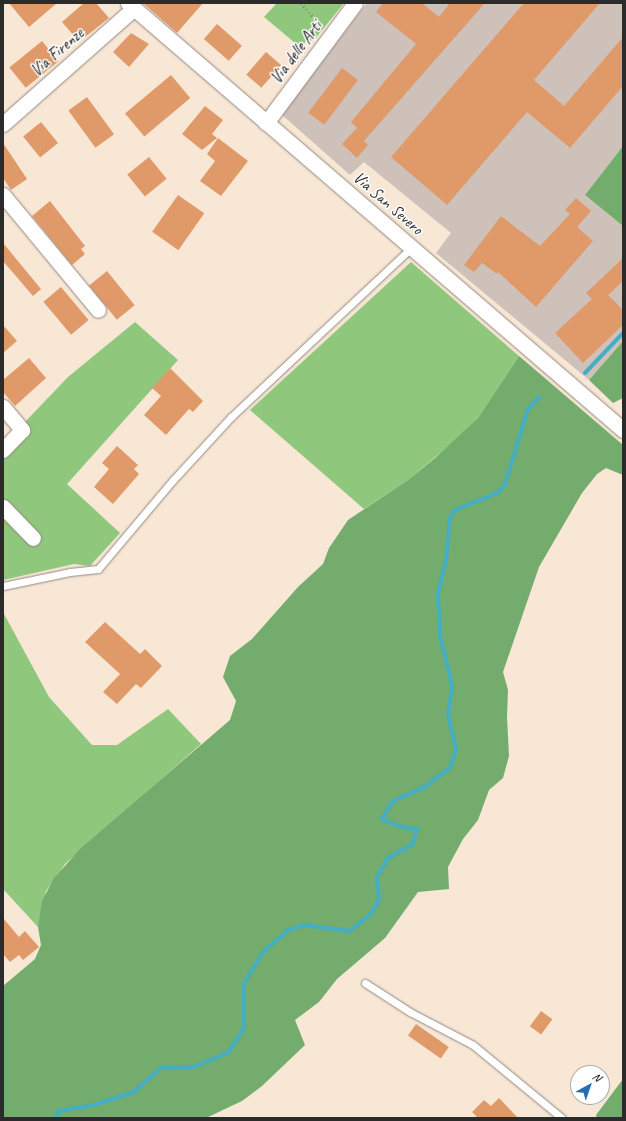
<!DOCTYPE html>
<html>
<head>
<meta charset="utf-8">
<style>
	body { margin:0 }
	#map { position:relative; width:626px; height:1121px; overflow:hidden; background:#f8e7d5; font-family:Caveat,sans-serif }
	div>[style] { position:absolute }
	.industrial>* { inset:0; background:#cec1ba }
	.green>* { inset:0; background:#8fc87c }
	.forest>* { inset:0; background:#73ac6c }
	.stream>* { height:4px; margin:-2px; padding:0 2px; transform-origin:2px; border-radius:2px; background:#45aec4 }
	.building>* { inset:0; background:#e09a69; transform-origin:0 0 }
	.path>* { height:2.5px; margin-top:-1.25px; transform-origin:0; background:repeating-linear-gradient(90deg,#928980 0 1px,transparent 0 4px) }
	.roads { filter:drop-shadow(0 0 1px #928980) drop-shadow(0 0 1px #928980) }
	.service>* { height:7px; margin:-3.5px; padding:0 3.5px; transform-origin:3.5px; border-radius:3.5px; background:#fff }
	.minor>* { height:15px; margin:-7.5px; padding:0 7.5px; transform-origin:7.5px; border-radius:7.5px; background:#fff }
	span { translate:-50% -50%; white-space:nowrap; text-align:center; line-height:1.15; -webkit-text-stroke:3px #fff; paint-order:stroke }
	.street-label { font-size:17px; color:#2b2b2b }
	.frame { position:absolute; inset:0; border:4px solid #2b2b2b; pointer-events:none }
	.north { position:absolute; left:570px; top:1065px; width:40px; height:40px; box-sizing:border-box; background:#fff; border:1px solid #aaa; border-radius:50%; rotate:40deg; font-size:11px; font-weight:700; line-height:16px; text-align:center; color:#2b2b2b }
	.north::after { content:''; display:block; margin:auto; width:14px; height:18px; background:#1f6fb2; clip-path:polygon(50% 0,100% 100%,50% 72%,0 100%) }
</style>
</head>
<body>
<div id="map">
	<div class="industrial">
		<i style="clip-path:polygon(367px 3px,623px 3px,623px 146px,585px 195px,623px 226px,623px 341px,589px 380px,436px 253px,451px 233px,364px 162px,350px 175px,281px 114px)"></i>
	</div>
	<div class="green">
		<i style="clip-path:polygon(277px 3px,344px 3px,314px 40px,306px 41px,301px 48px,264px 17px)"></i>
		<i style="clip-path:polygon(411px 262px,519px 356px,478px 418px,452px 443px,408px 480px,364px 509px,250px 410px)"></i>
		<i style="clip-path:polygon(135px 322px,178px 360px,67px 484px,120px 533px,90px 566px,74px 564px,3px 580px,3px 445px,68px 377px)"></i>
		<i style="clip-path:polygon(3px 612px,49px 697px,92px 745px,117px 745px,168px 709px,201px 744px,65px 864px,46px 891px,38px 927px,3px 889px)"></i>
	</div>
	<div class="forest">
		<i style="clip-path:polygon(623px 146px,623px 226px,585px 195px)"></i>
		<i style="clip-path:polygon(623px 341px,623px 398px,613px 403px,589px 380px)"></i>
		<i style="clip-path:polygon(519px 356px,623px 445px,623px 475px,606px 468px,597px 474px,582px 493px,539px 567px,503px 672px,508px 690px,507px 717px,509px 756px,503px 778px,489px 790px,478px 820px,463px 839px,448px 867px,449px 889px,418px 892px,385px 938px,337px 979px,319px 1002px,295px 1020px,305px 1045px,262px 1086px,242px 1101px,206px 1118px,3px 1118px,3px 986px,35px 959px,41px 945px,38px 927px,42px 901px,54px 878px,80px 849px,230px 720px,236px 701px,223px 677px,230px 656px,252px 639px,298px 587px,323px 564px,329px 548px,348px 520px,408px 480px,435px 458px,478px 418px)"></i>
		<i style="clip-path:polygon(623px 1079px,623px 1118px,597px 1118px,596px 1115px)"></i>
	</div>
	<div class="stream">
		<i style="left:585px;top:373px;width:55px;rotate:-46.5deg"></i>
		<i style="left:56px;top:1118px;width:8px;rotate:-67deg"></i>
		<i style="left:59px;top:1111px;width:36px;rotate:-10deg"></i>
		<i style="left:94px;top:1105px;width:42px;rotate:-18deg"></i>
		<i style="left:134px;top:1092px;width:36px;rotate:-42deg"></i>
		<i style="left:161px;top:1068px;width:32px;rotate:-2deg"></i>
		<i style="left:193px;top:1067px;width:38px;rotate:-22deg"></i>
		<i style="left:228px;top:1053px;width:30px;rotate:-57deg"></i>
		<i style="left:244px;top:1028px;width:45px;rotate:-90deg"></i>
		<i style="left:244px;top:983px;width:36px;rotate:-58deg"></i>
		<i style="left:263px;top:952px;width:33px;rotate:-41deg"></i>
		<i style="left:288px;top:930px;width:18px;rotate:-16deg"></i>
		<i style="left:305px;top:925px;width:45px;rotate:7.6deg"></i>
		<i style="left:350px;top:931px;width:27px;rotate:-39deg"></i>
		<i style="left:371px;top:914px;width:17px;rotate:-62deg"></i>
		<i style="left:379px;top:899px;width:22px;rotate:-95deg"></i>
		<i style="left:377px;top:877px;width:22px;rotate:-60deg"></i>
		<i style="left:388px;top:858px;width:29px;rotate:-29deg"></i>
		<i style="left:413px;top:844px;width:16px;rotate:-75deg"></i>
		<i style="left:417px;top:829px;width:12px;rotate:-175deg"></i>
		<i style="left:405px;top:828px;width:25px;rotate:-159deg"></i>
		<i style="left:382px;top:819px;width:21px;rotate:-59deg"></i>
		<i style="left:393px;top:801px;width:36px;rotate:-24deg"></i>
		<i style="left:426px;top:786px;width:30px;rotate:-37deg"></i>
		<i style="left:450px;top:768px;width:20px;rotate:-72deg"></i>
		<i style="left:456px;top:749px;width:35px;rotate:-103deg"></i>
		<i style="left:448px;top:715px;width:30px;rotate:-82deg"></i>
		<i style="left:452px;top:685px;width:51px;rotate:-103.5deg"></i>
		<i style="left:440px;top:635px;width:41px;rotate:-92.8deg"></i>
		<i style="left:438px;top:594px;width:35px;rotate:-77deg"></i>
		<i style="left:446px;top:560px;width:42px;rotate:-84.6deg"></i>
		<i style="left:450px;top:518px;width:9px;rotate:-58deg"></i>
		<i style="left:455px;top:510px;width:45px;rotate:-22deg"></i>
		<i style="left:497px;top:493px;width:9px;rotate:-41deg"></i>
		<i style="left:504px;top:487px;width:82px;rotate:-72.9deg"></i>
		<i style="left:528px;top:409px;width:16px;rotate:-47deg"></i>
	</div>
	<div class="building">
		<i style="clip-path:polygon(9px 3px,57px 3px,29px 27px)"></i>
		<i style="clip-path:polygon(84px 3px,96px 3px,109px 18px,85px 37px,81px 32px,75px 37px,62px 22px)"></i>
		<i style="clip-path:polygon(143px 3px,203px 3px,177px 33px)"></i>
		<i style="clip-path:polygon(383px 3px,422px 3px,439px 17px,450px 3px,485px 3px,364px 141px,368px 145px,357px 158px,342px 144px,357px 128px,351px 122px,416px 44px,376px 12px)"></i>
		<i style="clip-path:polygon(524px 3px,600px 3px,534px 80px,564px 106px,623px 37px,623px 86px,570px 148px,527px 112px,447px 205px,391px 157px)"></i>
		<i style="left:217px;top:24px;width:33px;height:20px;rotate:41deg"></i>
		<i style="clip-path:polygon(131px 33px,149px 44px,129px 67px,113px 52px)"></i>
		<i style="left:42px;top:41px;width:26px;height:42px;rotate:51deg"></i>
		<i style="left:266px;top:52px;width:20px;height:30px;rotate:41deg"></i>
		<i style="left:342px;top:68px;width:20px;height:56px;rotate:37deg"></i>
		<i style="left:171px;top:75px;width:30px;height:60px;rotate:50deg"></i>
		<i style="left:87px;top:97px;width:46px;height:23px;rotate:54deg"></i>
		<i style="clip-path:polygon(205px 106px,223px 120px,212px 134px,217px 138px,202px 150px,182px 134px)"></i>
		<i style="left:41px;top:122px;width:27px;height:23px;rotate:51deg"></i>
		<i style="clip-path:polygon(218px 138px,248px 161px,221px 196px,200px 181px,215px 161px,207px 154px)"></i>
		<i style="clip-path:polygon(3px 143px,27px 179px,11px 190px,3px 178px)"></i>
		<i style="left:149px;top:157px;width:28px;height:28px;rotate:51deg"></i>
		<i style="left:178px;top:195px;width:32px;height:45px;rotate:35deg"></i>
		<i style="clip-path:polygon(576px 198px,591px 211px,577px 227px,593px 241px,536px 307px,498px 272px,497px 274px,482px 263px,474px 272px,464px 265px,501px 216px,540px 246px,570px 214px,565px 210px)"></i>
		<i style="clip-path:polygon(50px 201px,85px 246px,81px 249px,85px 254px,72px 265px,32px 216px)"></i>
		<i style="clip-path:polygon(3px 243px,41px 289px,33px 296px,3px 261px)"></i>
		<i style="clip-path:polygon(623px 258px,623px 281px,608px 295px,623px 310px,623px 325px,583px 363px,555px 333px,592px 299px,586px 293px)"></i>
		<i style="left:107px;top:271px;width:44px;height:23px;rotate:51deg"></i>
		<i style="left:61px;top:287px;width:43px;height:23px;rotate:50deg"></i>
		<i style="clip-path:polygon(3px 325px,17px 341px,3px 353px)"></i>
		<i style="clip-path:polygon(29px 358px,46px 378px,15px 406px,3px 392px,3px 380px)"></i>
		<i style="clip-path:polygon(170px 368px,203px 401px,193px 412px,189px 409px,166px 435px,144px 415px,161px 396px,152px 388px)"></i>
		<i style="clip-path:polygon(117px 446px,138px 465px,134px 469px,139px 474px,113px 504px,94px 487px,109px 469px,102px 463px)"></i>
		<i style="clip-path:polygon(105px 622px,140px 654px,145px 649px,162px 666px,141px 688px,136px 684px,117px 704px,103px 692px,120px 674px,85px 642px)"></i>
		<i style="clip-path:polygon(3px 918px,19px 937px,25px 931px,39px 947px,23px 960px,19px 955px,10px 962px,3px 954px)"></i>
		<i style="left:541px;top:1011px;width:14px;height:19px;rotate:36deg"></i>
		<i style="left:416px;top:1024px;width:40px;height:14px;rotate:35deg"></i>
		<i style="clip-path:polygon(499px 1098px,518px 1118px,478px 1118px,472px 1112px,484px 1100px,491px 1106px)"></i>
	</div>
	<div class="path">
		<i style="left:301px;top:3px;width:31px;rotate:48deg"></i>
	</div>
	<div class="roads">
		<div class="service">
			<i style="left:3px;top:586px;width:68px;rotate:-11.8deg"></i>
			<i style="left:70px;top:572px;width:28px;rotate:-6deg"></i>
			<i style="left:98px;top:569px;width:116px;rotate:-49.9deg"></i>
			<i style="left:173px;top:480px;width:86px;rotate:-47.4deg"></i>
			<i style="left:231px;top:417px;width:247px;rotate:-43.2deg"></i>
			<i style="left:365px;top:983px;width:54px;rotate:32.8deg"></i>
			<i style="left:410px;top:1012px;width:71px;rotate:27.6deg"></i>
			<i style="left:473px;top:1045px;width:115px;rotate:39.4deg"></i>
		</div>
		<div class="minor">
			<i style="left:128px;top:3px;width:654px;rotate:40.78deg"></i>
			<i style="left:266px;top:123px;width:149px;rotate:-53.4deg"></i>
			<i style="left:3px;top:124px;width:175px;rotate:-41.5deg"></i>
			<i style="left:3px;top:195px;width:149px;rotate:50.4deg"></i>
			<i style="left:3px;top:407px;width:30px;rotate:50deg"></i>
			<i style="left:22px;top:430px;width:28px;rotate:134deg"></i>
			<i style="left:3px;top:507px;width:43px;rotate:45.9deg"></i>
		</div>
	</div>
	<div class="street-label">
		<span style="left:57px;top:52px;rotate:-41deg">Via Firenze</span>
		<span style="left:296px;top:52px;rotate:-53deg">Via delle Arti</span>
		<span style="left:388px;top:203px;rotate:41deg">Via San Severo</span>
	</div>
	<div class="frame"></div>
	<div class="north">N</div>
</div>
</body>
</html>
